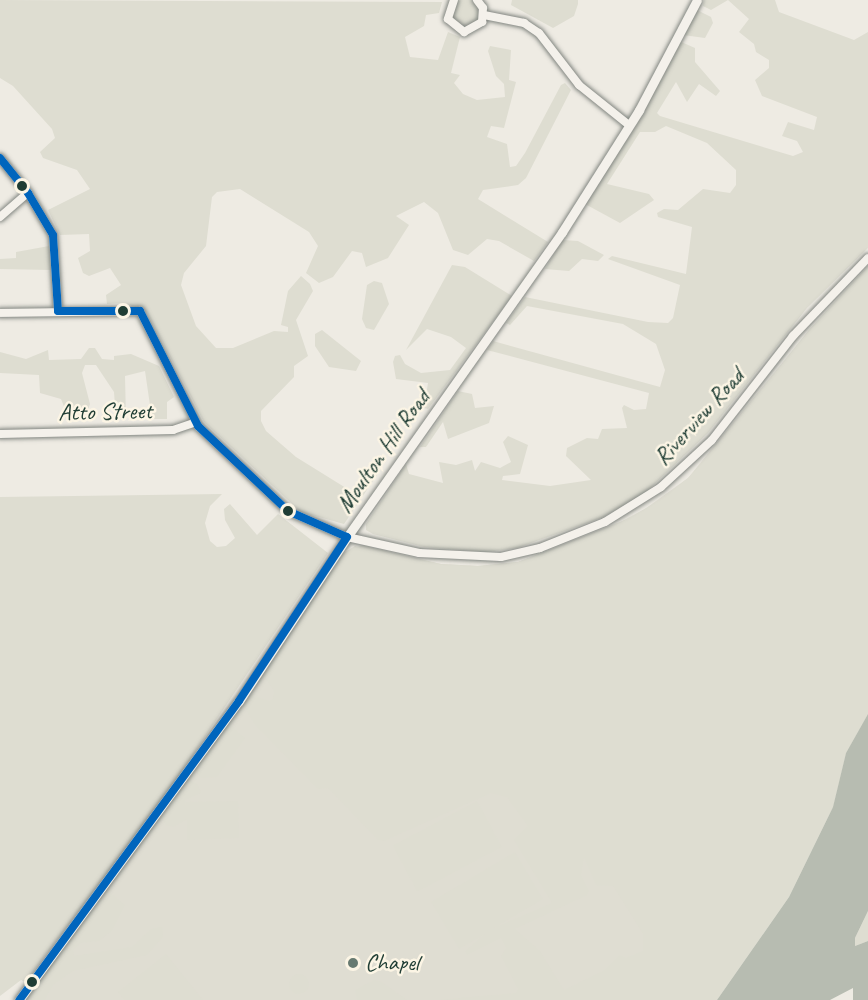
<!DOCTYPE html>
<html>
<head>
<meta charset="utf-8">
<style>
	body { margin:0 }
	#map { position:relative; width:868px; height:1000px; overflow:hidden; background:#eeebe3; font-family:Caveat,sans-serif }
	div>[style] { position:absolute }
	.built>* { inset:0; background:#dfddd2 }
	.green>* { inset:0; background:#deddd1; transform-origin:0 0 }
	.round { border-radius:50% }
	.water>* { inset:0; background:#b7bcb1 }
	.roads { filter:drop-shadow(0 0 2px #828681) drop-shadow(0 0 2px #828681) }
	.minor>* { height:8px; margin:-4px; padding:0 4px; transform-origin:4px; border-radius:4px; background:#f4f1eb }
	.tertiary>* { height:9px; margin:-4.5px; padding:0 4.5px; transform-origin:4.5px; border-radius:4.5px; background:#f4f1eb }
	.bus-1>* { height:8px; margin:-4px; padding:0 4px; transform-origin:4px; border-radius:4px; background:#0065bd }
	.dots>* { width:16px; height:16px; translate:-50% -50%; box-sizing:border-box; border:3px solid #fcf5e5; border-radius:50% }
	span { translate:-50% -50%; white-space:nowrap; text-align:center; line-height:1.15; -webkit-text-stroke:5px #fcf5e5; paint-order:stroke }
	.street-label { font-size:24px; color:#1f3d34 }
	.poi-label { font-size:24px; color:#1f3d34 }
	.left { translate:0 -50%; text-align:left }
</style>
</head>
<body>
<div id="map">
	<div class="built">
		<i style="clip-path:polygon(868px 266px,868px 714px,846px 753px,833px 807px,717px 1000px,22px 1000px,225px 728px,342px 554px,362px 545px,441px 564px,478px 566px,518px 562px,635px 516px,688px 478px,809px 330px)"></i>
	</div>
	<div class="green">
		<i class="round" style="left:452px;top:-1px;width:28px;height:28px"></i>
		<i style="clip-path:polygon(0 0,442px 2px,439px 13px,426px 15px,424px 26px,405px 37px,410px 57px,438px 60px,448px 32px,460px 37px,451px 73px,460px 75px,454px 83px,463px 94px,477px 100px,505px 97px,504px 84px,496px 76px,488px 51px,490px 46px,511px 50px,509px 80px,516px 82px,504px 128px,491px 126px,487px 137px,507px 144px,510px 167px,516px 166px,525px 153px,561px 85px,565px 83px,571px 90px,526px 178px,518px 185px,483px 190px,478px 199px,548px 242px,534px 261px,499px 241px,487px 239px,468px 255px,453px 250px,438px 213px,424px 202px,396px 216px,409px 225px,388px 258px,366px 267px,362px 253px,352px 251px,333px 277px,319px 283px,306px 273px,318px 246px,309px 232px,240px 189px,217px 192px,212px 197px,206px 246px,184px 273px,181px 285px,196px 326px,216px 348px,233px 348px,274px 331px,288px 332px,288px 327px,281px 325px,288px 291px,301px 276px,310px 284px,313px 291px,296px 320px,308px 356px,294px 366px,294px 377px,261px 411px,261px 421px,266px 431px,296px 457px,354px 493px,363px 493px,383px 466px,344px 524px,301px 512px,204px 422px,147px 312px,125px 303px,107px 304px,106px 295px,121px 285px,110px 268px,89px 276px,83px 273px,78px 258px,90px 251px,89px 234px,60px 235px,48px 210px,90px 189px,77px 170px,43px 158px,40px 152px,55px 138px,52px 129px,13px 86px,0 78px)"></i>
		<i style="clip-path:polygon(512px 0,578px 0,578px 4px,574px 16px,553px 28px,511px 5px)"></i>
		<i style="clip-path:polygon(704px 0,775px 0,779px 12px,854px 40px,868px 32px,868px 248px,807px 308px,708px 433px,645px 493px,604px 517px,517px 548px,486px 552px,424px 547px,373px 534px,366px 530px,366px 524px,406px 464px,409px 474px,443px 483px,439px 462px,456px 465px,472px 460px,475px 471px,481px 462px,500px 468px,511px 462px,503px 442px,508px 436px,528px 445px,520px 474px,503px 476px,502px 480px,550px 486px,591px 480px,566px 456px,567px 448px,587px 438px,598px 439px,602px 429px,627px 428px,622px 408px,624px 405px,634px 410px,646px 409px,649px 393px,487px 350px,493px 341px,660px 387px,665px 370px,656px 344px,623px 324px,527px 306px,510px 325px,506px 323px,525px 297px,648px 322px,668px 323px,673px 318px,680px 285px,608px 259px,612px 256px,686px 274px,692px 227px,658px 217px,657px 213px,664px 209px,678px 210px,703px 189px,730px 193px,736px 185px,736px 170px,707px 143px,666px 126px,655px 132px,640px 132px,607px 184px,649px 194px,654px 200px,620px 223px,585px 204px,637px 124px,679px 41px,695px 48px,695px 62px,720px 91px,716px 96px,699px 84px,687px 102px,676px 82px,657px 113px,660px 116px,793px 156px,803px 152px,797px 141px,782px 136px,788px 122px,814px 130px,817px 117px,762px 96px,755px 80px,769px 68px,769px 60px,756px 52px,754px 44px,739px 32px,749px 19px,728px 0,711px 10px,703px 6px)"></i>
		<i style="clip-path:polygon(697px 10px,711px 17px,713px 23px,705px 38px,683px 35px)"></i>
		<i style="clip-path:polygon(562px 240px,578px 241px,604px 255px,598px 261px,582px 259px,569px 271px,545px 269px)"></i>
		<i style="clip-path:polygon(49px 246px,51px 270px,0 269px,0 259px,16px 258px,16px 252px)"></i>
		<i style="clip-path:polygon(452px 265px,465px 267px,512px 296px,428px 409px,424px 408px,428px 383px,396px 379px,393px 362px,395px 356px,400px 355px,405px 364px,421px 373px,450px 370px,466px 348px,451px 337px,427px 329px,406px 350px)"></i>
		<i style="clip-path:polygon(evenodd,868px 266px,868px 714px,846px 753px,833px 807px,789px 897px,717px 1000px,438px 1000px,516px 993px,518px 989px,501px 956px,506px 948px,501px 938px,467px 955px,465px 951px,485px 934px,459px 949px,431px 902px,515px 852px,543px 899px,494px 928px,552px 903px,514px 840px,528px 826px,507px 797px,491px 793px,384px 841px,378px 840px,328px 788px,318px 789px,255px 725px,242px 703px,248px 694px,269px 701px,273px 699px,274px 691px,262px 673px,342px 554px,355px 546px,441px 564px,478px 566px,518px 562px,606px 530px,659px 501px,688px 478px,718px 445px,809px 330px,868px 266px,584px 857px,596px 885px,613px 886px,643px 934px,643px 951px,626px 958px,620px 955px,605px 970px,564px 990px,540px 951px,515px 929px,587px 895px,589px 891px,581px 875px,584px 857px)"></i>
		<i style="clip-path:polygon(374px 281px,382px 283px,389px 304px,374px 330px,366px 328px,362px 319px,367px 285px)"></i>
		<i style="clip-path:polygon(322px 330px,361px 361px,356px 371px,329px 367px,315px 346px,315px 334px)"></i>
		<i style="clip-path:polygon(89px 348px,95px 348px,102px 359px,114px 360px,114px 356px,131px 354px,159px 366px,174px 397px,167px 402px,167px 419px,152px 419px,145px 371px,125px 376px,126px 419px,116px 419px,114px 392px,96px 365px,85px 365px,82px 373px,90px 404px,85px 419px,69px 419px,61px 399px,40px 393px,39px 375px,0 373px,0 352px,26px 359px,48px 350px,49px 360px,81px 359px)"></i>
		<i style="clip-path:polygon(458px 391px,472px 394px,475px 408px,494px 406px,489px 423px,448px 439px,443px 422px,426px 447px,420px 447px)"></i>
		<i style="clip-path:polygon(222px 494px,210px 506px,205px 523px,210px 541px,217px 547px,226px 546px,235px 538px,225px 520px,224px 509px,230px 504px,257px 535px,278px 514px,328px 553px,168px 792px,25px 982px,21px 980px,0 996px,0 497px)"></i>
		<i style="clip-path:polygon(232px 727px,245px 738px,217px 777px,201px 778px,194px 770px,225px 728px)"></i>
		<i style="clip-path:polygon(188px 778px,198px 785px,201px 793px,185px 800px,186px 807px,186px 802px,238px 801px,239px 838px,187px 840px,187px 819px,174px 827px,166px 825px,160px 816px)"></i>
		<i style="left:477px;top:801px;width:52px;height:95px;rotate:62deg"></i>
		<i style="clip-path:polygon(106px 889px,125px 905px,112px 931px,99px 941px,81px 943px,73px 950px,74px 956px,132px 947px,151px 929px,162px 927px,163px 937px,147px 955px,73px 971px,53px 985px,45px 1000px,23px 1000px)"></i>
		<i style="clip-path:polygon(868px 911px,868px 941px,855px 946px,855px 938px)"></i>
		<i style="clip-path:polygon(166px 954px,203px 1000px,124px 1000px,118px 992px)"></i>
		<i class="round" style="left:289px;top:974px;width:20px;height:20px"></i>
		<i style="clip-path:polygon(374px 980px,382px 982px,407px 1000px,357px 1000px,355px 990px)"></i>
	</div>
	<div class="water">
		<i style="clip-path:polygon(868px 714px,868px 911px,855px 938px,855px 946px,868px 941px,868px 1000px,853px 1000px,853px 988px,830px 1000px,717px 1000px,789px 897px,833px 807px,846px 753px)"></i>
	</div>
	<div class="roads">
		<div class="minor">
			<i style="left:454px;top:0;width:20px;rotate:108deg"></i>
			<i style="left:448px;top:19px;width:21px;rotate:39deg"></i>
			<i style="left:464px;top:32px;width:21px;rotate:-29deg"></i>
			<i style="left:482px;top:22px;width:14px;rotate:-86deg"></i>
			<i style="left:483px;top:8px;width:10px;rotate:-127deg"></i>
			<i style="left:484px;top:15px;width:41px;rotate:11.3deg"></i>
			<i style="left:524px;top:23px;width:18px;rotate:34deg"></i>
			<i style="left:539px;top:33px;width:66px;rotate:52.4deg"></i>
			<i style="left:579px;top:85px;width:65px;rotate:38.8deg"></i>
			<i style="left:0;top:158px;width:45px;rotate:51.3deg"></i>
			<i style="left:28px;top:193px;width:49px;rotate:59.2deg"></i>
			<i style="left:53px;top:235px;width:76px;rotate:86.2deg"></i>
			<i style="left:0;top:217px;width:37px;rotate:-41deg"></i>
			<i style="left:0;top:313px;width:140px;rotate:-0.8deg"></i>
			<i style="left:140px;top:311px;width:129px;rotate:63.2deg"></i>
			<i style="left:198px;top:426px;width:124px;rotate:43.4deg"></i>
			<i style="left:288px;top:511px;width:64px;rotate:23.8deg"></i>
			<i style="left:347px;top:537px;width:74px;rotate:12.5deg"></i>
			<i style="left:419px;top:553px;width:82px;rotate:2.8deg"></i>
			<i style="left:501px;top:557px;width:40px;rotate:-13deg"></i>
			<i style="left:540px;top:548px;width:70px;rotate:-21.8deg"></i>
			<i style="left:605px;top:522px;width:66px;rotate:-32deg"></i>
			<i style="left:661px;top:487px;width:69px;rotate:-42.7deg"></i>
			<i style="left:712px;top:440px;width:132px;rotate:-52.1deg"></i>
			<i style="left:793px;top:336px;width:108px;rotate:-46.1deg"></i>
			<i style="left:0;top:434px;width:173px;rotate:-1.3deg"></i>
			<i style="left:173px;top:430px;width:24px;rotate:-19deg"></i>
		</div>
		<div class="tertiary">
			<i style="left:19px;top:1000px;width:371px;rotate:-53.7deg"></i>
			<i style="left:239px;top:701px;width:196px;rotate:-56.6deg"></i>
			<i style="left:347px;top:537px;width:373px;rotate:-54.8deg"></i>
			<i style="left:562px;top:232px;width:144px;rotate:-57.7deg"></i>
			<i style="left:639px;top:110px;width:124px;rotate:-62.2deg"></i>
		</div>
	</div>
	<div class="bus-1">
		<i style="left:0;top:158px;width:45px;rotate:51.3deg"></i>
		<i style="left:28px;top:193px;width:49px;rotate:59.2deg"></i>
		<i style="left:53px;top:235px;width:76px;rotate:86.2deg"></i>
		<i style="left:58px;top:311px;width:82px"></i>
		<i style="left:140px;top:311px;width:129px;rotate:63.2deg"></i>
		<i style="left:198px;top:426px;width:124px;rotate:43.4deg"></i>
		<i style="left:288px;top:511px;width:64px;rotate:23.8deg"></i>
		<i style="left:347px;top:537px;width:196px;rotate:123.4deg"></i>
		<i style="left:239px;top:701px;width:371px;rotate:126.3deg"></i>
	</div>
	<div class="dots">
		<i style="left:22px;top:186px;background:#1f3d34"></i>
		<i style="left:123px;top:311px;background:#1f3d34"></i>
		<i style="left:288px;top:511px;background:#1f3d34"></i>
		<i style="left:353px;top:963px;background:#677a71"></i>
		<i style="left:32px;top:982px;background:#1f3d34"></i>
	</div>
	<div class="street-label">
		<span style="left:105px;top:412px;rotate:-1deg">Atto Street</span>
		<span style="left:699px;top:417px;rotate:-48deg">Riverview Road</span>
		<span style="left:383px;top:451px;rotate:-55deg">Moulton Hill Road</span>
	</div>
	<div class="poi-label">
		<span class="left" style="left:365px;top:963px">Chapel</span>
	</div>
</div>
</body>
</html>
